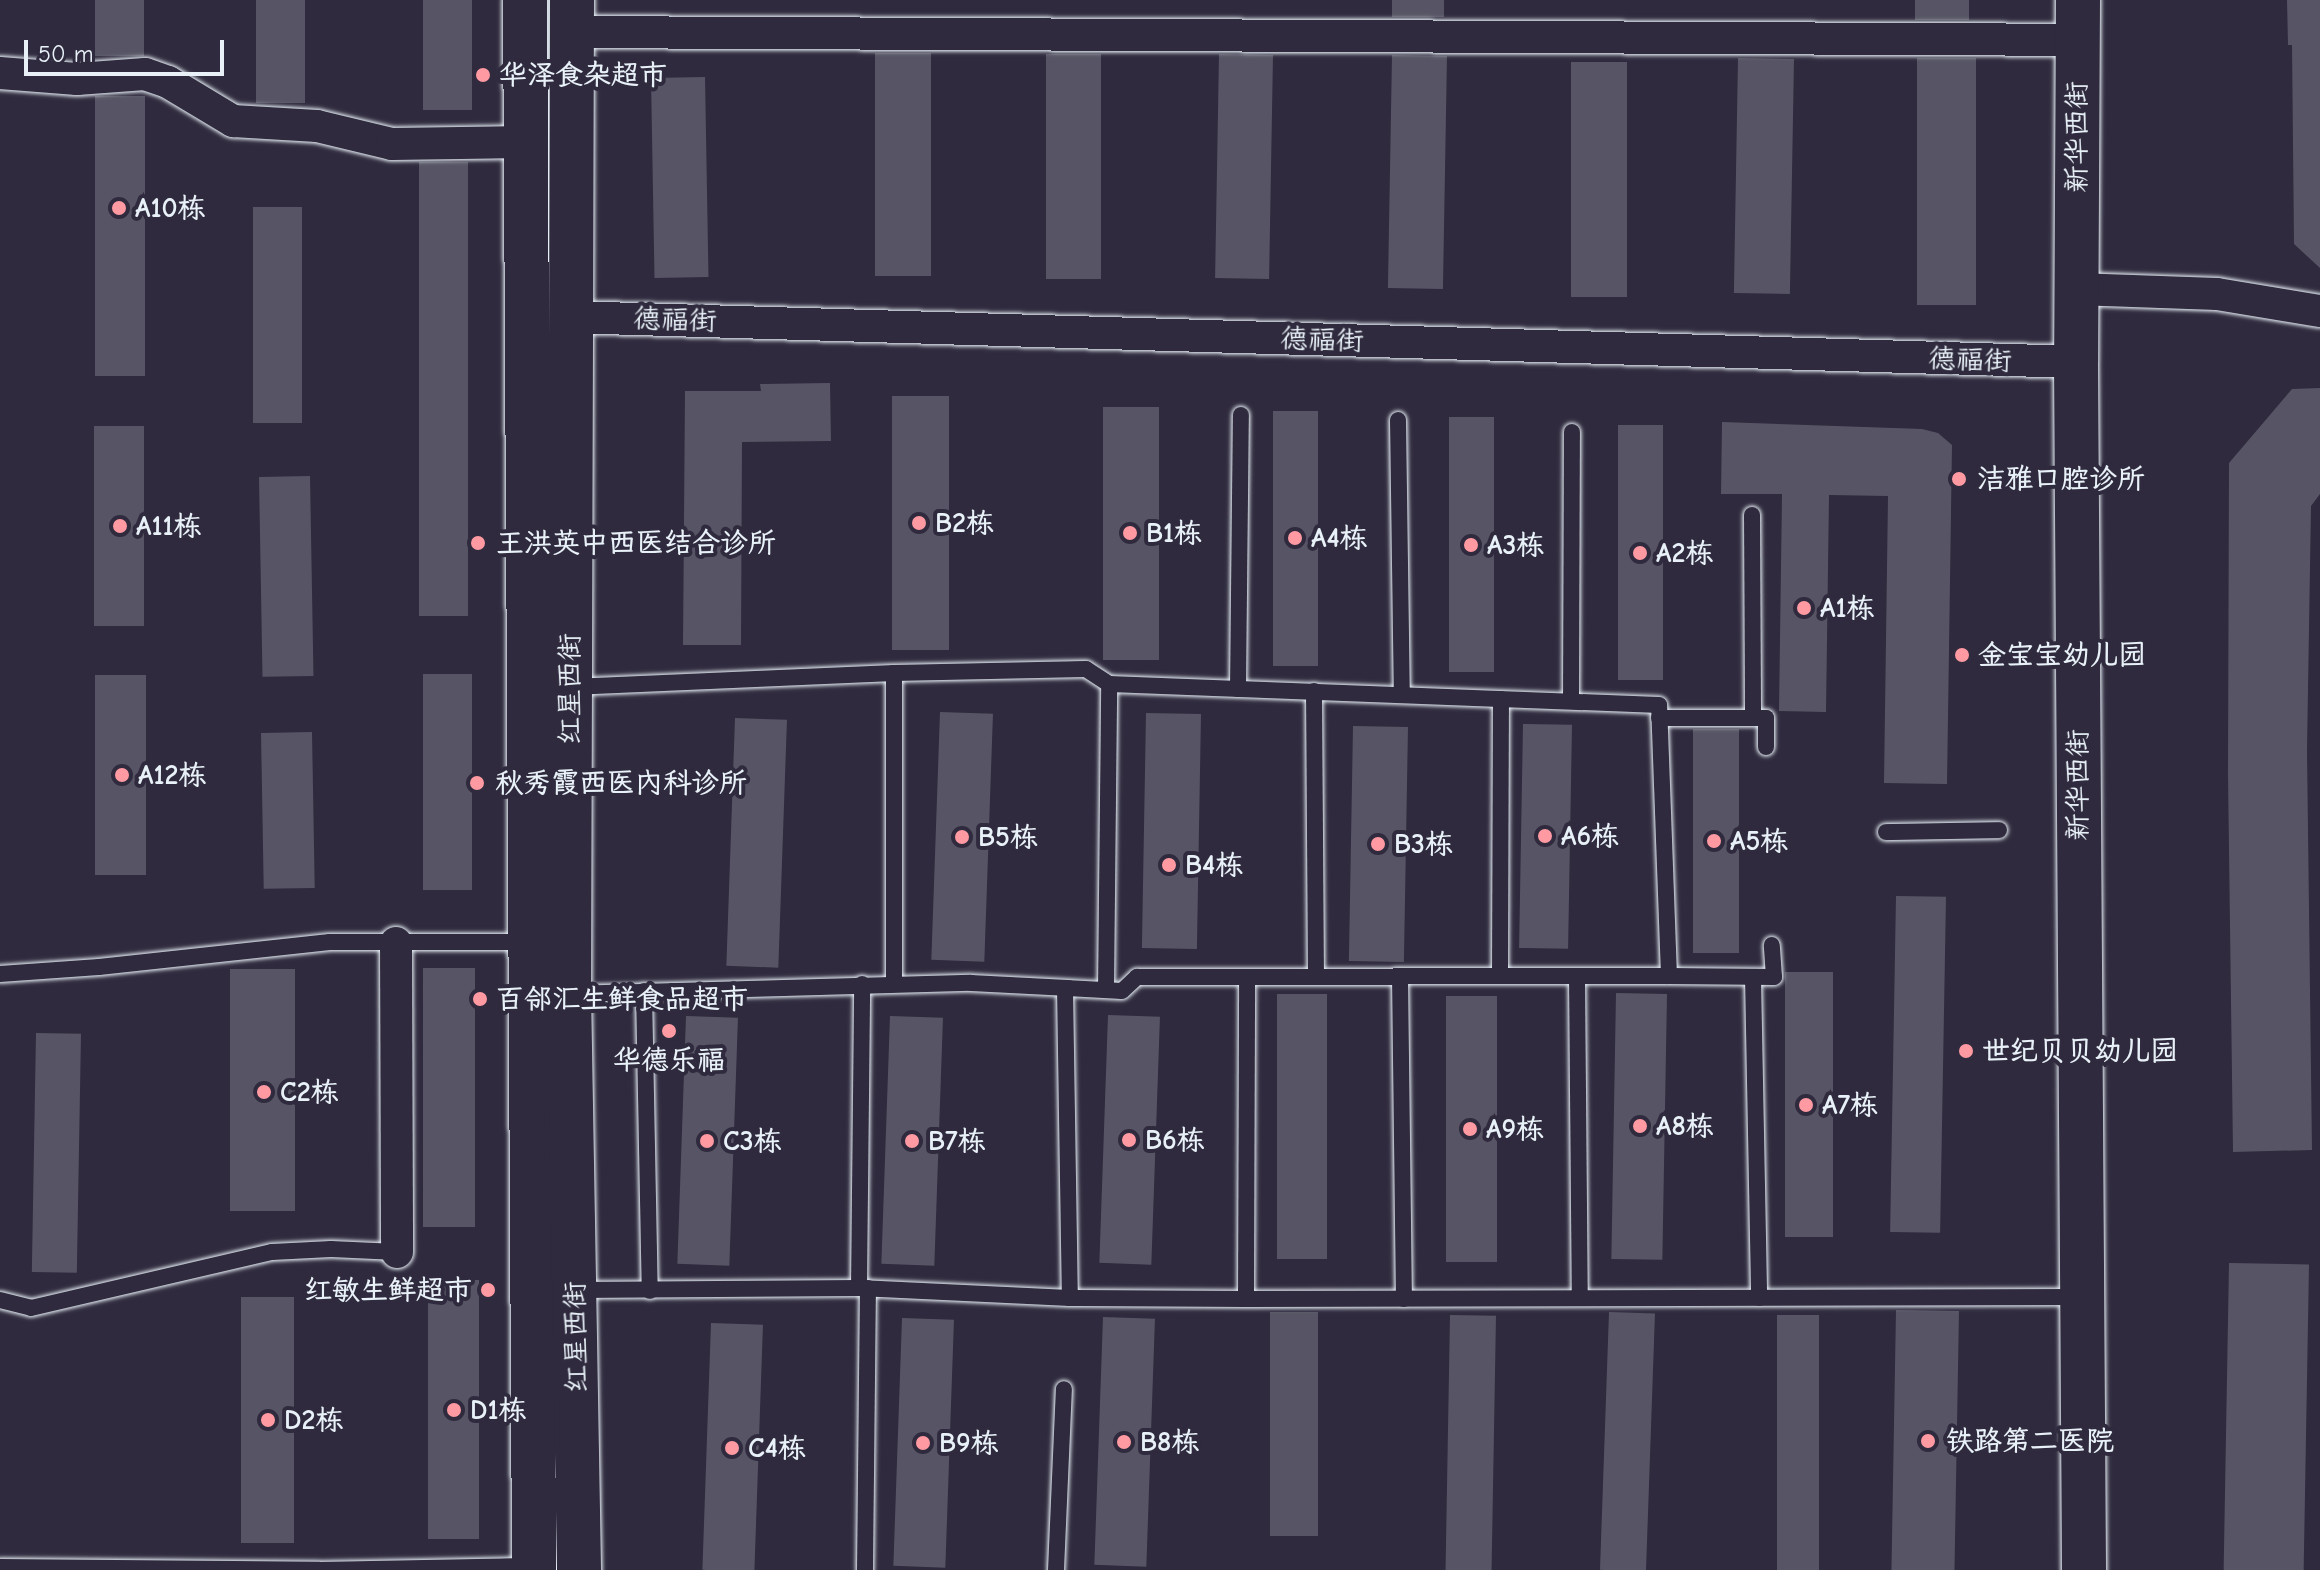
<!DOCTYPE html>
<html>
<head>
<meta charset="utf-8">
<style>
	body { margin:0 }
	#map { position:relative; width:2320px; height:1570px; overflow:hidden; background:#2f2a3d; font-family:"Comic Neue","LXGW WenKai TC",sans-serif }
	div>[style] { position:absolute }
	.building>* { inset:0; background:#575565; transform-origin:0 0 }
	.roads { filter:drop-shadow(0 0 2px #e8f1f8) drop-shadow(0 0 2px #e8f1f8) }
	.lane>* { height:16px; margin:-8px; padding:0 8px; transform-origin:8px; border-radius:8px; background:#2f2a3d }
	.street>* { height:32px; margin:-16px; padding:0 16px; transform-origin:16px; border-radius:16px; background:#2f2a3d }
	.secondary>* { height:44px; margin:-22px; padding:0 22px; transform-origin:22px; border-radius:22px; background:#2f2a3d }
	.dots>* { width:22px; height:22px; translate:-50% -50%; box-sizing:border-box; border:4px solid #2f2a3d; border-radius:50% }
	span { translate:-50% -50%; white-space:nowrap; text-align:center; line-height:1.15; -webkit-text-stroke:8px #2f2a3d; paint-order:stroke }
	.poi-label { font-size:28px; color:#e8f1f8; font-weight:700 }
	.left { translate:0 -50%; text-align:left }
	.right { translate:-100% -50%; text-align:right }
	.street-label { font-size:28px; color:#e8f1f8 }
	.scale { position:absolute; left:24px; top:40px; width:200px; height:36px; box-sizing:border-box; border:4px solid #e8f1f8; border-top:0; padding-left:10px; font-size:24px; line-height:28px; white-space:nowrap; color:#e8f1f8; -webkit-text-stroke:6px #2f2a3d; paint-order:stroke }
</style>
</head>
<body>
<div id="map">
	<div class="building">
		<i style="left:95px;top:0;width:49px;height:56px"></i>
		<i style="left:256px;top:0;width:49px;height:103px"></i>
		<i style="left:423px;top:0;width:49px;height:110px"></i>
		<i style="left:1392px;top:0;width:52px;height:17px"></i>
		<i style="left:1915px;top:0;width:54px;height:20px"></i>
		<i style="clip-path:polygon(2287px 0,2320px 0,2320px 268px,2294px 244px,2292px 45px,2288px 45px)"></i>
		<i style="left:875px;top:53px;width:56px;height:223px"></i>
		<i style="left:1046px;top:54px;width:55px;height:225px"></i>
		<i style="left:1219px;top:54px;width:54px;height:224px;rotate:1deg"></i>
		<i style="left:1392px;top:55px;width:55px;height:233px;rotate:1deg"></i>
		<i style="left:1738px;top:58px;width:56px;height:235px;rotate:1deg"></i>
		<i style="left:1917px;top:58px;width:59px;height:247px"></i>
		<i style="left:1571px;top:62px;width:56px;height:235px"></i>
		<i style="left:705px;top:77px;width:200px;height:54px;rotate:89deg"></i>
		<i style="left:145px;top:96px;width:280px;height:50px;rotate:90deg"></i>
		<i style="left:468px;top:162px;width:454px;height:49px;rotate:90deg"></i>
		<i style="left:253px;top:207px;width:49px;height:216px"></i>
		<i style="clip-path:polygon(830px 383px,831px 441px,742px 442px,741px 645px,683px 645px,685px 391px,761px 391px,760px 384px)"></i>
		<i style="clip-path:polygon(2320px 388px,2320px 494px,2311px 506px,2307px 750px,2312px 1150px,2233px 1152px,2228px 774px,2229px 463px,2292px 389px)"></i>
		<i style="left:892px;top:396px;width:57px;height:254px"></i>
		<i style="left:1103px;top:407px;width:56px;height:253px"></i>
		<i style="left:1273px;top:411px;width:45px;height:255px"></i>
		<i style="left:1449px;top:417px;width:45px;height:255px"></i>
		<i style="clip-path:polygon(1722px 422px,1922px 429px,1938px 433px,1952px 445px,1947px 784px,1884px 783px,1888px 496px,1829px 495px,1826px 712px,1779px 711px,1782px 494px,1721px 494px)"></i>
		<i style="left:1618px;top:425px;width:45px;height:255px"></i>
		<i style="left:94px;top:426px;width:50px;height:200px"></i>
		<i style="left:310px;top:476px;width:200px;height:51px;rotate:89deg"></i>
		<i style="left:423px;top:674px;width:49px;height:216px"></i>
		<i style="left:95px;top:675px;width:51px;height:200px"></i>
		<i style="left:940px;top:712px;width:53px;height:248px;rotate:2deg"></i>
		<i style="left:1146px;top:713px;width:55px;height:235px;rotate:1deg"></i>
		<i style="left:735px;top:718px;width:52px;height:248px;rotate:2deg"></i>
		<i style="left:1523px;top:724px;width:49px;height:224px;rotate:1deg"></i>
		<i style="left:1353px;top:726px;width:55px;height:235px;rotate:1deg"></i>
		<i style="left:1693px;top:729px;width:46px;height:224px"></i>
		<i style="left:312px;top:732px;width:156px;height:51px;rotate:89deg"></i>
		<i style="left:1896px;top:896px;width:50px;height:336px;rotate:1deg"></i>
		<i style="left:423px;top:968px;width:52px;height:259px"></i>
		<i style="left:295px;top:969px;width:242px;height:65px;rotate:90deg"></i>
		<i style="left:1785px;top:972px;width:48px;height:265px"></i>
		<i style="left:1616px;top:993px;width:51px;height:266px;rotate:1deg"></i>
		<i style="left:1277px;top:994px;width:50px;height:265px"></i>
		<i style="left:1446px;top:996px;width:51px;height:266px"></i>
		<i style="left:1108px;top:1015px;width:52px;height:248px;rotate:2deg"></i>
		<i style="left:686px;top:1016px;width:52px;height:248px;rotate:2deg"></i>
		<i style="left:890px;top:1016px;width:53px;height:248px;rotate:2deg"></i>
		<i style="left:36px;top:1033px;width:45px;height:239px;rotate:1deg"></i>
		<i style="left:2229px;top:1263px;width:80px;height:307px;rotate:1deg"></i>
		<i style="left:428px;top:1280px;width:51px;height:259px"></i>
		<i style="left:241px;top:1297px;width:53px;height:246px"></i>
		<i style="left:1896px;top:1310px;width:63px;height:260px;rotate:1deg"></i>
		<i style="left:1270px;top:1312px;width:48px;height:224px"></i>
		<i style="left:1609px;top:1312px;width:46px;height:258px;rotate:2deg"></i>
		<i style="left:1450px;top:1315px;width:46px;height:255px;rotate:1deg"></i>
		<i style="left:1777px;top:1315px;width:42px;height:255px"></i>
		<i style="left:1103px;top:1317px;width:52px;height:248px;rotate:2deg"></i>
		<i style="left:902px;top:1318px;width:52px;height:248px;rotate:2deg"></i>
		<i style="left:711px;top:1323px;width:52px;height:247px;rotate:2deg"></i>
	</div>
	<div class="roads">
		<div class="lane">
			<i style="left:1398px;top:420px;width:275px;rotate:89.2deg"></i>
			<i style="left:1752px;top:515px;width:203px;rotate:89.7deg"></i>
			<i style="left:1238px;top:689px;width:274px;rotate:-89.4deg"></i>
			<i style="left:1314px;top:691px;width:285px;rotate:89.6deg"></i>
			<i style="left:1571px;top:701px;width:269px;rotate:-89.8deg"></i>
			<i style="left:1659px;top:718px;width:107px"></i>
			<i style="left:1766px;top:718px;width:29px;rotate:90deg"></i>
			<i style="left:1886px;top:832px;width:113px;rotate:-1deg"></i>
			<i style="left:0;top:974px;width:99px;rotate:-4deg"></i>
			<i style="left:99px;top:967px;width:232px;rotate:-6.2deg"></i>
			<i style="left:330px;top:942px;width:197px"></i>
			<i style="left:1400px;top:976px;width:323px;rotate:89.3deg"></i>
			<i style="left:1500px;top:976px;width:277px;rotate:-89.8deg"></i>
			<i style="left:1577px;top:976px;width:322px;rotate:89.5deg"></i>
			<i style="left:1669px;top:976px;width:105px;rotate:0.5deg"></i>
			<i style="left:1774px;top:977px;width:32px;rotate:-94deg"></i>
			<i style="left:1753px;top:977px;width:321px;rotate:88.9deg"></i>
			<i style="left:894px;top:983px;width:310px;rotate:-90deg"></i>
			<i style="left:1065px;top:988px;width:310px;rotate:89.1deg"></i>
			<i style="left:1106px;top:990px;width:306px;rotate:-89.4deg"></i>
			<i style="left:644px;top:991px;width:300px;rotate:88.9deg"></i>
			<i style="left:570px;top:994px;width:401px;rotate:-1.6deg"></i>
			<i style="left:971px;top:983px;width:151px;rotate:3deg"></i>
			<i style="left:1122px;top:991px;width:21px;rotate:-43deg"></i>
			<i style="left:1137px;top:977px;width:532px;rotate:-0.11deg"></i>
			<i style="left:1669px;top:976px;width:271px;rotate:-92.1deg"></i>
			<i style="left:1659px;top:705px;width:550px;rotate:-177.81deg"></i>
			<i style="left:1109px;top:684px;width:27px;rotate:-147deg"></i>
			<i style="left:1086px;top:669px;width:192px;rotate:178.8deg"></i>
			<i style="left:894px;top:673px;width:323px;rotate:177.5deg"></i>
			<i style="left:859px;top:1288px;width:304px;rotate:-89.4deg"></i>
			<i style="left:577px;top:1290px;width:282px;rotate:-0.4deg"></i>
			<i style="left:859px;top:1288px;width:211px;rotate:2.7deg"></i>
			<i style="left:1070px;top:1298px;width:176px;rotate:0.3deg"></i>
			<i style="left:1246px;top:1299px;width:835px;rotate:-0.14deg"></i>
			<i style="left:1246px;top:1299px;width:322px;rotate:-89.8deg"></i>
			<i style="left:0;top:1300px;width:32px;rotate:14deg"></i>
			<i style="left:31px;top:1308px;width:247px;rotate:-13.1deg"></i>
			<i style="left:272px;top:1252px;width:59px;rotate:-2.9deg"></i>
			<i style="left:331px;top:1249px;width:66px;rotate:2.6deg"></i>
			<i style="left:0;top:1567px;width:319px;rotate:0.5deg"></i>
			<i style="left:319px;top:1570px;width:215px;rotate:-1.1deg"></i>
			<i style="left:865px;top:1570px;width:282px;rotate:-89.4deg"></i>
			<i style="left:1056px;top:1570px;width:181px;rotate:-87.5deg"></i>
		</div>
		<div class="street">
			<i style="left:571px;top:32px;width:1507px;rotate:0.3deg"></i>
			<i style="left:0;top:73px;width:77px;rotate:4.5deg"></i>
			<i style="left:77px;top:79px;width:68px;rotate:-4.2deg"></i>
			<i style="left:145px;top:74px;width:24px;rotate:19deg"></i>
			<i style="left:168px;top:82px;width:76px;rotate:31deg"></i>
			<i style="left:233px;top:121px;width:84px;rotate:3.4deg"></i>
			<i style="left:317px;top:126px;width:77px;rotate:13.5deg"></i>
			<i style="left:392px;top:144px;width:133px;rotate:-0.9deg"></i>
			<i style="left:2076px;top:289px;width:141px;rotate:2deg"></i>
			<i style="left:2217px;top:294px;width:104px;rotate:9.4deg"></i>
			<i style="left:569px;top:317px;width:1508px;rotate:1.71deg"></i>
			<i style="left:396px;top:943px;width:309px;rotate:89.8deg"></i>
		</div>
		<div class="secondary">
			<i style="left:525px;top:0;width:1570px;rotate:89.67deg"></i>
			<i style="left:572px;top:0;width:990px;rotate:90.17deg"></i>
			<i style="left:569px;top:990px;width:580px;rotate:89.01deg"></i>
			<i style="left:2078px;top:0;width:362px;rotate:90.3deg"></i>
			<i style="left:2076px;top:362px;width:1208px;rotate:89.62deg"></i>
		</div>
	</div>
	<div class="dots">
		<i style="left:483px;top:75px;background:#ff9aa2"></i>
		<i style="left:119px;top:208px;background:#ff9aa2"></i>
		<i style="left:1959px;top:479px;background:#ff9aa2"></i>
		<i style="left:919px;top:523px;background:#ff9aa2"></i>
		<i style="left:120px;top:526px;background:#ff9aa2"></i>
		<i style="left:1130px;top:533px;background:#ff9aa2"></i>
		<i style="left:1295px;top:538px;background:#ff9aa2"></i>
		<i style="left:478px;top:543px;background:#ff9aa2"></i>
		<i style="left:1471px;top:545px;background:#ff9aa2"></i>
		<i style="left:1640px;top:553px;background:#ff9aa2"></i>
		<i style="left:1804px;top:608px;background:#ff9aa2"></i>
		<i style="left:1962px;top:655px;background:#ff9aa2"></i>
		<i style="left:122px;top:775px;background:#ff9aa2"></i>
		<i style="left:477px;top:783px;background:#ff9aa2"></i>
		<i style="left:1545px;top:836px;background:#ff9aa2"></i>
		<i style="left:962px;top:837px;background:#ff9aa2"></i>
		<i style="left:1714px;top:841px;background:#ff9aa2"></i>
		<i style="left:1378px;top:844px;background:#ff9aa2"></i>
		<i style="left:1169px;top:865px;background:#ff9aa2"></i>
		<i style="left:480px;top:999px;background:#ff9aa2"></i>
		<i style="left:669px;top:1031px;background:#ff9aa2"></i>
		<i style="left:1966px;top:1051px;background:#ff9aa2"></i>
		<i style="left:264px;top:1092px;background:#ff9aa2"></i>
		<i style="left:1806px;top:1105px;background:#ff9aa2"></i>
		<i style="left:1640px;top:1126px;background:#ff9aa2"></i>
		<i style="left:1470px;top:1129px;background:#ff9aa2"></i>
		<i style="left:1129px;top:1140px;background:#ff9aa2"></i>
		<i style="left:707px;top:1141px;background:#ff9aa2"></i>
		<i style="left:912px;top:1141px;background:#ff9aa2"></i>
		<i style="left:488px;top:1290px;background:#ff9aa2"></i>
		<i style="left:454px;top:1410px;background:#ff9aa2"></i>
		<i style="left:268px;top:1420px;background:#ff9aa2"></i>
		<i style="left:1928px;top:1441px;background:#ff9aa2"></i>
		<i style="left:1124px;top:1442px;background:#ff9aa2"></i>
		<i style="left:923px;top:1443px;background:#ff9aa2"></i>
		<i style="left:732px;top:1448px;background:#ff9aa2"></i>
	</div>
	<div class="poi-label">
		<span class="left" style="left:499px;top:75px">华泽食杂超市</span>
		<span class="left" style="left:135px;top:208px">A10栋</span>
		<span class="left" style="left:1977px;top:479px">洁雅口腔诊所</span>
		<span class="left" style="left:935px;top:523px">B2栋</span>
		<span class="left" style="left:136px;top:526px">A11栋</span>
		<span class="left" style="left:1146px;top:533px">B1栋</span>
		<span class="left" style="left:1311px;top:538px">A4栋</span>
		<span class="left" style="left:496px;top:543px">王洪英中西医结合诊所</span>
		<span class="left" style="left:1487px;top:545px">A3栋</span>
		<span class="left" style="left:1656px;top:553px">A2栋</span>
		<span class="left" style="left:1820px;top:608px">A1栋</span>
		<span class="left" style="left:1978px;top:655px">金宝宝幼儿园</span>
		<span class="left" style="left:138px;top:775px">A12栋</span>
		<span class="left" style="left:495px;top:783px">秋秀霞西医内科诊所</span>
		<span class="left" style="left:1561px;top:836px">A6栋</span>
		<span class="left" style="left:978px;top:837px">B5栋</span>
		<span class="left" style="left:1730px;top:841px">A5栋</span>
		<span class="left" style="left:1394px;top:844px">B3栋</span>
		<span class="left" style="left:1185px;top:865px">B4栋</span>
		<span class="left" style="left:496px;top:999px">百邻汇生鲜食品超市</span>
		<span class="left" style="left:1982px;top:1051px">世纪贝贝幼儿园</span>
		<span style="left:669px;top:1060px">华德乐福</span>
		<span class="left" style="left:280px;top:1092px">C2栋</span>
		<span class="left" style="left:1822px;top:1105px">A7栋</span>
		<span class="left" style="left:1656px;top:1126px">A8栋</span>
		<span class="left" style="left:1486px;top:1129px">A9栋</span>
		<span class="left" style="left:1145px;top:1140px">B6栋</span>
		<span class="left" style="left:723px;top:1141px">C3栋</span>
		<span class="left" style="left:928px;top:1141px">B7栋</span>
		<span class="right" style="left:472px;top:1290px">红敏生鲜超市</span>
		<span class="left" style="left:470px;top:1410px">D1栋</span>
		<span class="left" style="left:284px;top:1420px">D2栋</span>
		<span class="left" style="left:1946px;top:1441px">铁路第二医院</span>
		<span class="left" style="left:1140px;top:1442px">B8栋</span>
		<span class="left" style="left:939px;top:1443px">B9栋</span>
		<span class="left" style="left:748px;top:1448px">C4栋</span>
	</div>
	<div class="street-label">
		<span style="left:2077px;top:137px;rotate:-90deg">新华西街</span>
		<span style="left:675px;top:320px;rotate:2deg">德福街</span>
		<span style="left:1322px;top:340px;rotate:2deg">德福街</span>
		<span style="left:1970px;top:360px;rotate:2deg">德福街</span>
		<span style="left:570px;top:689px;rotate:-90deg">红星西街</span>
		<span style="left:2078px;top:785px;rotate:-90deg">新华西街</span>
		<span style="left:576px;top:1337px;rotate:-91deg">红星西街</span>
	</div>
	<div class="scale">50 m</div>
</div>
</body>
</html>
